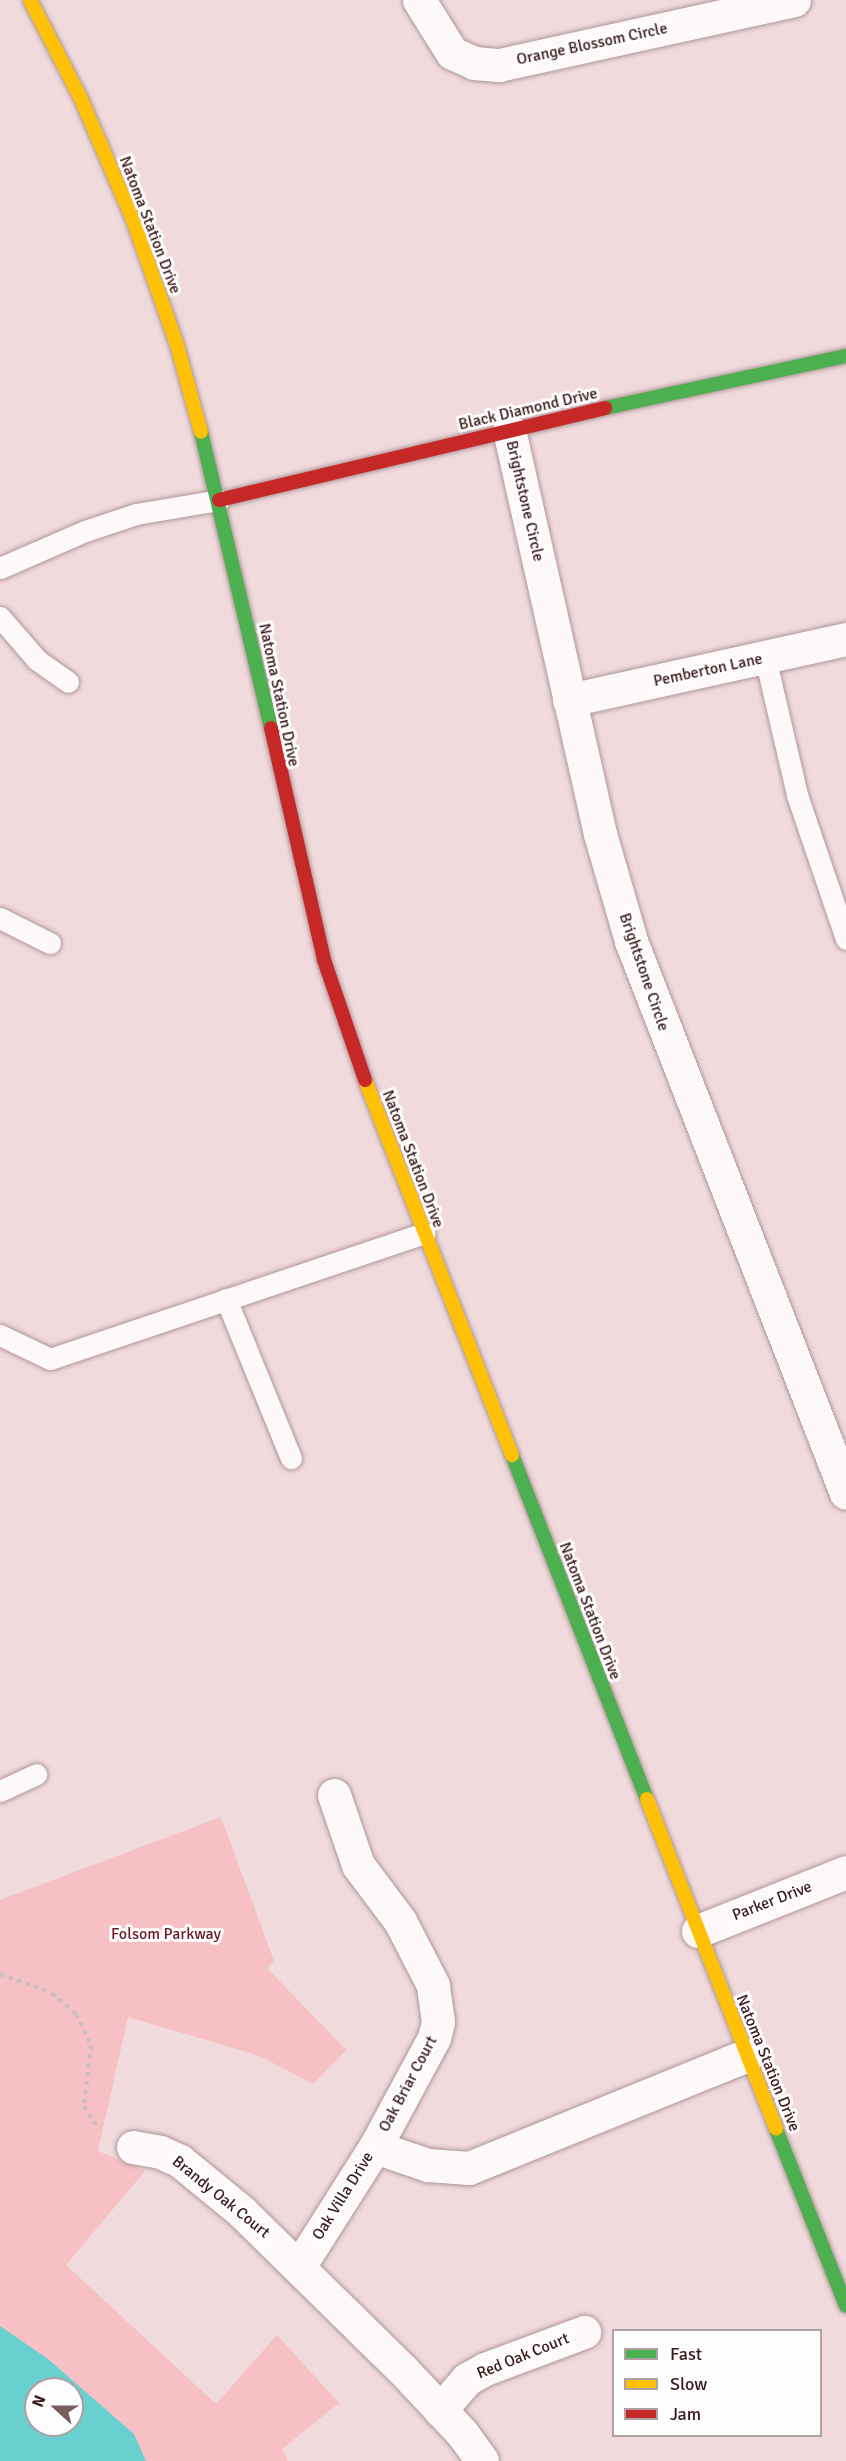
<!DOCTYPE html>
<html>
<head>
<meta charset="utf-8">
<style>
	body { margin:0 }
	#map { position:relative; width:846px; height:2461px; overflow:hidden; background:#f0dadc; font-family:Signika,sans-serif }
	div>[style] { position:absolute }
	.green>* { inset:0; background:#f6c0c5 }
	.water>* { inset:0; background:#68d1d0 }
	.path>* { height:4px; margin-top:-2px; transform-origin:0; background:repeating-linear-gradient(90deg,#c9bec0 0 4.5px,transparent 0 9px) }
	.roads { filter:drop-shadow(0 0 2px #af9699) drop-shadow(0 0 2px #af9699) }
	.lane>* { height:21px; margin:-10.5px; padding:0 10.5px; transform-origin:10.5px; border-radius:10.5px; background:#fdf9fa }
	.street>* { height:33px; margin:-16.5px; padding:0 16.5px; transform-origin:16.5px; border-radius:16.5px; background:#fdf9fa }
	.fast>* { height:14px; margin:-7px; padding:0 7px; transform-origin:7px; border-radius:7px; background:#4caf50 }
	.slow>* { height:14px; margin:-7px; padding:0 7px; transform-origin:7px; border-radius:7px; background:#ffc107 }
	.jam>* { height:14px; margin:-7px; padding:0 7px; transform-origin:7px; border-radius:7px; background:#c62828 }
	span { translate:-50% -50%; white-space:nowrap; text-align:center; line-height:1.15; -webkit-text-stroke:6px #fdfdfd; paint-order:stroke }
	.street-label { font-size:16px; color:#3a181c }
	.park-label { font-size:16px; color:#691a2a }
	.legend { position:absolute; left:612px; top:2329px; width:210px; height:108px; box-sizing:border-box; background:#fdfdfd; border:2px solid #afa1a3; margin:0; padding:8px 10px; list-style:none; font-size:18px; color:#3a181c }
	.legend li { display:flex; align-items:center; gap:12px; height:30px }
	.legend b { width:30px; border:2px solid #afa1a3 }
	.north { position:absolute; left:24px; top:2377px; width:60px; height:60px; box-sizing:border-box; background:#fdfdfd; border:2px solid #afa1a3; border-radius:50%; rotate:291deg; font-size:16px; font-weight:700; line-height:24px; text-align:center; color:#3a181c }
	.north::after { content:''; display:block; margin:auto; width:21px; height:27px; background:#7a5c5f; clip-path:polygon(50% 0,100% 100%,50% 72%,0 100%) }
</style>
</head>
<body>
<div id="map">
	<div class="green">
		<i style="clip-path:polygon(evenodd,221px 1817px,274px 1961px,267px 1968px,346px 2050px,313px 2084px,260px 2056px,128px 2017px,98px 2151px,145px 2171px,66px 2265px,216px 2404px,277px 2335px,339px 2403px,282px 2449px,288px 2461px,0 2461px,0 1900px,221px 1817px,36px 2389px,72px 2389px,72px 2425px,36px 2425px,36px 2389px)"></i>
	</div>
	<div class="water">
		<i style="clip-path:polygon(evenodd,0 2326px,48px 2359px,134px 2434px,146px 2461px,0 2461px,0 2326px,36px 2389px,72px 2389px,72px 2425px,36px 2425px,36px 2389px)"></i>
	</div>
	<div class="path">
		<i style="left:0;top:1974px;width:55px;rotate:20.1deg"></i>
		<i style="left:52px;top:1993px;width:32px;rotate:41deg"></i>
		<i style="left:76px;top:2014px;width:34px;rotate:64deg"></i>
		<i style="left:91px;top:2045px;width:61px;rotate:96.5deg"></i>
		<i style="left:84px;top:2106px;width:27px;rotate:57deg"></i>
	</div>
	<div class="roads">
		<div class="lane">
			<i style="left:0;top:568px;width:93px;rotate:-23.5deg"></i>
			<i style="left:85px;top:531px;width:54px;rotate:-18.4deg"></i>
			<i style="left:136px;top:514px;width:84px;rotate:-9.6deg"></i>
			<i style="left:0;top:617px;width:57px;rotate:49.3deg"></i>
			<i style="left:37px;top:660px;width:38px;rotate:35deg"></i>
			<i style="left:765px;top:657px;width:142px;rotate:76.9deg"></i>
			<i style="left:797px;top:795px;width:152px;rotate:71.2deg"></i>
			<i style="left:0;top:918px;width:56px;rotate:26.6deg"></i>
			<i style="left:226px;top:1299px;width:172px;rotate:67.8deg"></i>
			<i style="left:0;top:1335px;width:55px;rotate:25.6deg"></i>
			<i style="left:50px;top:1359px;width:395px;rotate:-18.6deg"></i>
			<i style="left:0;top:1791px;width:40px;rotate:-25deg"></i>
		</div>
		<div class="street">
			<i style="left:419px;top:0;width:62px;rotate:58.1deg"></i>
			<i style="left:452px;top:53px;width:24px;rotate:24deg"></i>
			<i style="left:474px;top:63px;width:25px;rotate:5deg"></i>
			<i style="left:499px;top:65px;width:302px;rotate:-12.4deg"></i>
			<i style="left:509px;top:430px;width:414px;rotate:77.3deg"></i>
			<i style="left:600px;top:834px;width:111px;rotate:73.8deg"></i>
			<i style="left:631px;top:941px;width:592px;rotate:68.72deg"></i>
			<i style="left:569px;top:700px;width:284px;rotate:-12.4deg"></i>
			<i style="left:698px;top:1931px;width:159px;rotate:-21.7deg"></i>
			<i style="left:133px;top:2147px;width:27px;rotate:10deg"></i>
			<i style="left:160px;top:2152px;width:22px;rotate:24deg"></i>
			<i style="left:180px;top:2161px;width:80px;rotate:39.4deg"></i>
			<i style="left:242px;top:2212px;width:223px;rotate:44.5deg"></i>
			<i style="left:401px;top:2368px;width:89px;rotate:46.8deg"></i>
			<i style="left:462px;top:2433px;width:34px;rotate:54deg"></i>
			<i style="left:375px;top:2147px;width:56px;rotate:18.8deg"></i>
			<i style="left:428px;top:2165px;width:41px;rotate:4.2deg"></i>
			<i style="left:469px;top:2168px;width:300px;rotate:-22.1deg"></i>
			<i style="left:300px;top:2265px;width:140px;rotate:-57.6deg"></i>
			<i style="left:375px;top:2147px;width:124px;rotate:-61.6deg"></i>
			<i style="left:434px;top:2038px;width:16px;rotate:-76deg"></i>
			<i style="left:438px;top:2022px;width:37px;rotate:-98deg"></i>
			<i style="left:433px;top:1985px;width:72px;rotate:-117.3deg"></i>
			<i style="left:400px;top:1921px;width:70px;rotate:-126.9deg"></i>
			<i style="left:358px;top:1865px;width:74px;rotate:-108.9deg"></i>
			<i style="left:440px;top:2410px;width:41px;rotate:-48.9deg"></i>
			<i style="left:467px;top:2379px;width:21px;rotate:-29deg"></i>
			<i style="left:485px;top:2369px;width:106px;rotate:-20.5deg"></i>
		</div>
		<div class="fast">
			<i style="left:605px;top:408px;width:247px;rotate:-12.2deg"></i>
			<i style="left:201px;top:432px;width:304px;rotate:76.7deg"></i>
			<i style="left:512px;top:1455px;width:370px;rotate:68.6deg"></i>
			<i style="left:776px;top:2129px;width:190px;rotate:68.4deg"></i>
		</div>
		<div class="slow">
			<i style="left:30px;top:0;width:111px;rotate:62.7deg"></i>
			<i style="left:81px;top:99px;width:132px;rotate:66.7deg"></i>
			<i style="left:133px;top:220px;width:133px;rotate:70.6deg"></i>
			<i style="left:177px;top:345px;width:90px;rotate:74.6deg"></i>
			<i style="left:365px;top:1080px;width:403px;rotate:68.6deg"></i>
			<i style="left:647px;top:1799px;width:354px;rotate:68.6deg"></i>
		</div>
		<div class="jam">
			<i style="left:219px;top:500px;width:397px;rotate:-13.4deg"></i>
			<i style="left:271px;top:728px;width:238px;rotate:77.1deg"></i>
			<i style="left:324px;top:960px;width:127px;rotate:71.1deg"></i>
		</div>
	</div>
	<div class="street-label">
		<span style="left:592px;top:44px;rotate:-12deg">Orange Blossom Circle</span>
		<span style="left:150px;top:225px;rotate:69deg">Natoma Station Drive</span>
		<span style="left:528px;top:409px;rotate:-13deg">Black Diamond Drive</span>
		<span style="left:525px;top:501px;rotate:77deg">Brightstone Circle</span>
		<span style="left:708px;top:670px;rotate:-12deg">Pemberton Lane</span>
		<span style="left:279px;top:695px;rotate:78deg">Natoma Station Drive</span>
		<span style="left:644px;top:972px;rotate:71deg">Brightstone Circle</span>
		<span style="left:413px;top:1159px;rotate:69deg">Natoma Station Drive</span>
		<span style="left:590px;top:1611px;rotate:69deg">Natoma Station Drive</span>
		<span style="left:772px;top:1901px;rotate:-21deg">Parker Drive</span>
		<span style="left:768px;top:2063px;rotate:68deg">Natoma Station Drive</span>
		<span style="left:408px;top:2084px;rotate:-62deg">Oak Briar Court</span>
		<span style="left:343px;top:2196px;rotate:-58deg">Oak Villa Drive</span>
		<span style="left:221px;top:2197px;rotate:39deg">Brandy Oak Court</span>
		<span style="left:523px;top:2356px;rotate:-22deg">Red Oak Court</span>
	</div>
	<div class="park-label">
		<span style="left:166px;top:1934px">Folsom Parkway</span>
	</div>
	<ul class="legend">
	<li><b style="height:8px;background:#4caf50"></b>Fast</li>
	<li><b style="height:8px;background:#ffc107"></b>Slow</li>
	<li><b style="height:8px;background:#c62828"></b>Jam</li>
	</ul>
	<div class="north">N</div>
</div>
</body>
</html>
